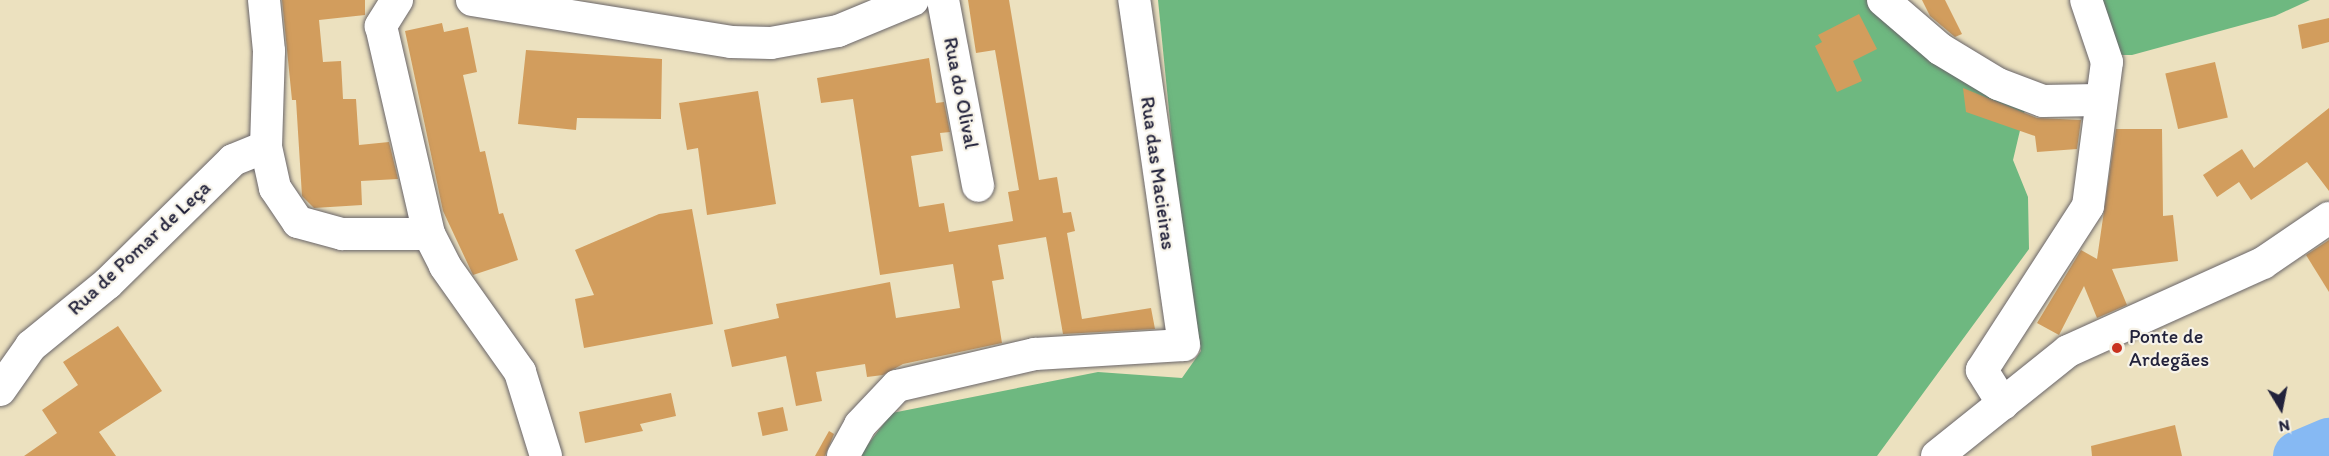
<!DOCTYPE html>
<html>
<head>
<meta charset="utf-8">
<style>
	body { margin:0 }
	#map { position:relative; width:2329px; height:456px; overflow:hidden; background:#ece1bf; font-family:Itim,sans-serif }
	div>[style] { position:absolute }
	.forest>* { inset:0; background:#6eb880 }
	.river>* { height:50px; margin:-25px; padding:0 25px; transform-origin:25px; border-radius:25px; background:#86b9f3 }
	.building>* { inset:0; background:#d29d5d; transform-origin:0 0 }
	.roads { filter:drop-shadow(0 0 2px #696569) drop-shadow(0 0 2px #696569) }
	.minor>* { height:32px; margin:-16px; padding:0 16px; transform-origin:16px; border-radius:16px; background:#fff }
	.dots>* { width:16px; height:16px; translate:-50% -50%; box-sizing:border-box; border:3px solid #f7f3e8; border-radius:50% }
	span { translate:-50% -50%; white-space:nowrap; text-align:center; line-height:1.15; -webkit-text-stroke:4.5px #f7f3e8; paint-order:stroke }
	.street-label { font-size:20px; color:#22223b }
	.poi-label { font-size:20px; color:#22223b }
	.left { translate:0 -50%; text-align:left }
	.north { position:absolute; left:2251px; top:378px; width:60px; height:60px; -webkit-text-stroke:4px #f7f3e8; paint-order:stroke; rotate:170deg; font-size:16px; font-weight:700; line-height:24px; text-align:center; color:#22223b }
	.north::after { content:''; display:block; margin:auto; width:21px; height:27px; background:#22223b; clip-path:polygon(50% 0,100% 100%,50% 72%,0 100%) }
</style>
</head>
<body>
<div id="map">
	<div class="forest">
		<i style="clip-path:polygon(1158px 0,1873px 0,2026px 105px,2013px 160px,2028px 197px,2029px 249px,1877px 456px,859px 456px,892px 413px,1098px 372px,1182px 378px,1201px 351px,1180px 221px)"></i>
		<i style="clip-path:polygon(2073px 0,2310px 0,2275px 16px,2132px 55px,2096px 55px)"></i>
	</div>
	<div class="river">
		<i style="left:2298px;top:456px;width:34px;rotate:-23deg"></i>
	</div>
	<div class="building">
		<i style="clip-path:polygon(282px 0,365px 0,365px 15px,319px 20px,323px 62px,341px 61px,343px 99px,356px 99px,359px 145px,389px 142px,398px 179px,361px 181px,362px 205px,314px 208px,302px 196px,296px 100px,292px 100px)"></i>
		<i style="clip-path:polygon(968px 0,1009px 0,1039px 180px,1057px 177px,1063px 213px,1071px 212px,1075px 231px,1067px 233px,1082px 319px,1151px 308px,1155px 329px,1063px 334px,1046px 237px,998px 245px,1004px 279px,992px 281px,1002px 343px,903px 364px,883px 375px,867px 377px,865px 364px,816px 372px,822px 401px,796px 406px,786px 356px,732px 367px,724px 330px,779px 318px,776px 304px,890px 282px,896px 318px,960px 308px,953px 264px,880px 275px,853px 99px,821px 103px,817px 78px,929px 58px,936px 103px,944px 102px,950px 132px,940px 133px,943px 151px,911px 156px,919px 207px,944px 203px,949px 232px,1013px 221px,1008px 192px,1019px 190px,995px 50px,976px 53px)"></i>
		<i style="clip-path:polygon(1922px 0,1945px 0,1962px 34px,1955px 37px,1930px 16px)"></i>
		<i style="clip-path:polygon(1859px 14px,1877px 49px,1853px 61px,1862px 81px,1837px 92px,1815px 46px,1822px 42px,1818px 35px)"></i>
		<i style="clip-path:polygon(2329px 18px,2329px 42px,2302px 49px,2298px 25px)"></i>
		<i style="clip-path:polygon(442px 23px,444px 32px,468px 27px,477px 72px,463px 75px,480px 152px,485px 151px,499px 214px,503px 213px,518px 260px,473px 275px,443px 211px,405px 31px)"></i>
		<i style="clip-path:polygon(526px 50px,662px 59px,661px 119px,577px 118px,576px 130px,518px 124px)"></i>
		<i style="left:2215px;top:62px;width:57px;height:51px;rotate:77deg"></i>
		<i style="clip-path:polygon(1963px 88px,2037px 118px,2081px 120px,2077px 149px,2037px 152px,2035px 136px,1966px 112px)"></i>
		<i style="clip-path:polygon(758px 91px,776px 204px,707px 215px,698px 148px,687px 150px,679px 103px)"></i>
		<i style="clip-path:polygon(2329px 108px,2329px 191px,2307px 162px,2251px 200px,2239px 182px,2217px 197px,2203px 175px,2242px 149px,2254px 168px)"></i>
		<i style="clip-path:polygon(2116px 129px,2162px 129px,2163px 216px,2173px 215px,2178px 261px,2112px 269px,2127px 305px,2097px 318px,2084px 286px,2059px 335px,2037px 323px,2081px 250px,2097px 259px)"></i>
		<i style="clip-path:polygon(692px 209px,713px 324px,584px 348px,575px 299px,594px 295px,575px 250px,659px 214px)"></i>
		<i style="clip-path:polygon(2329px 240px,2329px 292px,2306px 255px)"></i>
		<i style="clip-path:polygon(118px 326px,162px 391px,99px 432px,116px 456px,24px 456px,57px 433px,42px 410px,78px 385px,63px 362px)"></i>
		<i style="clip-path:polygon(671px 393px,676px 416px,640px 424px,643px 431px,585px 443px,579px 412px)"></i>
		<i style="left:783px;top:407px;width:24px;height:26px;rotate:78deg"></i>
		<i style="clip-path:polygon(2175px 425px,2182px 456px,2092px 456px,2091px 446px)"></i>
		<i style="clip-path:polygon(829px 431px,834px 434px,825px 456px,815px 456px)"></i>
	</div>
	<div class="roads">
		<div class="minor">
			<i style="left:264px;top:0;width:51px;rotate:84.4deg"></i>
			<i style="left:269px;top:51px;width:96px;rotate:91.8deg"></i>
			<i style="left:266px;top:147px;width:42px;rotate:77.6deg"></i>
			<i style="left:275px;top:188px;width:41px;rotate:55.9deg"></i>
			<i style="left:298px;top:222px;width:46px;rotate:15.3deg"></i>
			<i style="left:342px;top:234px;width:87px"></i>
			<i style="left:397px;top:0;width:31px;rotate:122deg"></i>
			<i style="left:381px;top:26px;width:213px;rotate:77deg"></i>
			<i style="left:429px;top:234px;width:36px;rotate:63deg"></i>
			<i style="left:445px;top:266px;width:130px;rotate:54.7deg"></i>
			<i style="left:520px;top:372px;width:88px;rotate:72.8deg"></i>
			<i style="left:472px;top:0;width:262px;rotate:9.2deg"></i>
			<i style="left:731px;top:42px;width:40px;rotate:1.4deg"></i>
			<i style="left:771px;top:43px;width:68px;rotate:-10.2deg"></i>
			<i style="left:838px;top:31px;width:81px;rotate:-22.5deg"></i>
			<i style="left:943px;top:0;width:189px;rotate:79.3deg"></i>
			<i style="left:1883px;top:0;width:75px;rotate:40.7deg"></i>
			<i style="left:1940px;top:49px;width:68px;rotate:31.1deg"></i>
			<i style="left:1998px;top:84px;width:48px;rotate:20.7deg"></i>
			<i style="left:2043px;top:101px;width:55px;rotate:-1deg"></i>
			<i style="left:0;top:390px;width:54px;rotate:-54.8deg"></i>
			<i style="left:31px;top:346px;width:99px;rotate:-39.3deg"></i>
			<i style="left:108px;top:283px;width:175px;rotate:-44.5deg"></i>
			<i style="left:233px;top:160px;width:35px;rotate:-22deg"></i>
			<i style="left:2003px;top:404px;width:40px;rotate:-122deg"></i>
			<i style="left:1982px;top:370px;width:195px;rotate:-57.1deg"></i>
			<i style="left:2088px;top:206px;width:145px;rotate:-82.5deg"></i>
			<i style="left:2107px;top:62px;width:65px;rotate:-108.7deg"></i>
			<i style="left:843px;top:456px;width:35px;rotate:-61deg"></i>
			<i style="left:860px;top:425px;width:54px;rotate:-46.5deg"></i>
			<i style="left:897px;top:386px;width:142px;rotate:-13.1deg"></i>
			<i style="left:1035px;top:354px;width:149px;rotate:-3.5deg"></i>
			<i style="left:1184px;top:345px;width:349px;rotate:-98.2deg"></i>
			<i style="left:1937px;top:456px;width:168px;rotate:-38.7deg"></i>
			<i style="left:2068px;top:351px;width:214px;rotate:-24.3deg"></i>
			<i style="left:2263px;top:263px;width:80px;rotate:-34.3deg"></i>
		</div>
	</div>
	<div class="dots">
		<i style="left:2117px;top:348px;background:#c8321e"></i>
	</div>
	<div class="street-label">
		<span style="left:961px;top:93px;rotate:79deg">Rua do Olival</span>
		<span style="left:1158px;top:173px;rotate:82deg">Rua das Macieiras</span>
		<span style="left:139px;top:248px;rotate:-43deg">Rua de Pomar de Leça</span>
	</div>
	<div class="poi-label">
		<span class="left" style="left:2129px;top:348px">Ponte de<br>Ardegães</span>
	</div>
	<div class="north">N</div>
</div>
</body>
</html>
